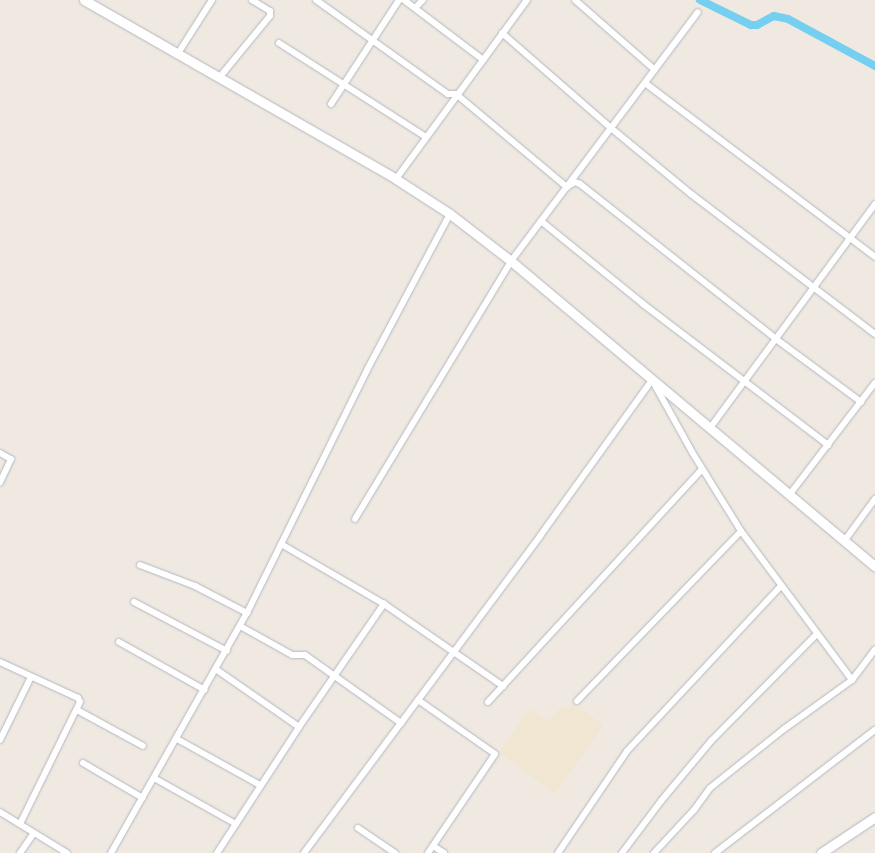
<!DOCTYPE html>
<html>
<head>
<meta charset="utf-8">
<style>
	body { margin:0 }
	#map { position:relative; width:875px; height:853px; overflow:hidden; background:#efe9e1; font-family:"DM Sans",sans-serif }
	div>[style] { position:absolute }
	.education>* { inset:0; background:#f0e6d1 }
	.canal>* { height:8px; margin:-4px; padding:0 4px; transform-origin:4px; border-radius:4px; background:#75cff0 }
	.roads { filter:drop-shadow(0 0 1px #b4b7c1) drop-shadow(0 0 1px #b4b7c1) }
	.street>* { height:6px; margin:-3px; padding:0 3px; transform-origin:3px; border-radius:3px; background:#fff }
	.secondary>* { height:9px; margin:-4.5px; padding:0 4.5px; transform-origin:4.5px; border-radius:4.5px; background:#fff }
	span { translate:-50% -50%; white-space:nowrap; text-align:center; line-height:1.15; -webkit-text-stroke:4px #fff; paint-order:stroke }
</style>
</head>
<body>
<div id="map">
	<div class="education">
		<i style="clip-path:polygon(572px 703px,603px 725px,555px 794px,499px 752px,529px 710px,550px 720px,562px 706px,568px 710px)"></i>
	</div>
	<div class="canal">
		<i style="left:700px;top:0;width:57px;rotate:26.1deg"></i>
		<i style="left:751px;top:25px;width:6px"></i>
		<i style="left:757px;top:25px;width:19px;rotate:-28deg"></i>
		<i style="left:774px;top:16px;width:14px;rotate:12deg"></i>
		<i style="left:788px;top:19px;width:99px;rotate:28.4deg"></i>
	</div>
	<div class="roads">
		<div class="street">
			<i style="left:316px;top:0;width:162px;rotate:35.5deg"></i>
			<i style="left:448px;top:94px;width:8px"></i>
			<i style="left:456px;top:94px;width:145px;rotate:40deg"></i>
			<i style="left:567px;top:187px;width:9px;rotate:-32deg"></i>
			<i style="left:575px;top:182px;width:5px;rotate:22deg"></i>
			<i style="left:580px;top:184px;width:250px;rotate:38.3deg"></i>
			<i style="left:776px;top:339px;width:106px;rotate:36.5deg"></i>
			<i style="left:404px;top:0;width:98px;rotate:37.1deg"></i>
			<i style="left:575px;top:0;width:106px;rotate:41.2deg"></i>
			<i style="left:415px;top:8px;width:11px;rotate:-45deg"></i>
			<i style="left:502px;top:33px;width:145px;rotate:41.1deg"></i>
			<i style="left:611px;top:128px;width:104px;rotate:39.5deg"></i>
			<i style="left:691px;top:194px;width:231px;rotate:37.3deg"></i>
			<i style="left:279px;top:43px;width:174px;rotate:32.6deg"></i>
			<i style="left:177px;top:55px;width:65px;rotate:-57.5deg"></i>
			<i style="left:219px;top:78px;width:80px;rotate:-50.6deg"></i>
			<i style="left:270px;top:16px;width:5px;rotate:-90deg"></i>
			<i style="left:270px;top:11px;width:21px;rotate:-149deg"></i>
			<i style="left:645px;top:83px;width:288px;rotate:37.1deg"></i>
			<i style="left:331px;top:104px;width:124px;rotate:-56.8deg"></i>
			<i style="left:396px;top:179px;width:222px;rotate:-53.8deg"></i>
			<i style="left:541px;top:221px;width:132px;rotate:39.1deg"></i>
			<i style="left:643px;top:304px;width:233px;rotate:37.3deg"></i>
			<i style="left:710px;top:428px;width:278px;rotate:-53.6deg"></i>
			<i style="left:0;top:453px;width:13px;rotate:29deg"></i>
			<i style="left:11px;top:459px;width:26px;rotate:115deg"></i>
			<i style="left:790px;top:494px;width:140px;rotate:-52.6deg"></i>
			<i style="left:355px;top:519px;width:301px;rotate:-58.8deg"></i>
			<i style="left:511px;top:261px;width:311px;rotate:-53.1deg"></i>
			<i style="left:845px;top:540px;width:51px;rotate:-53.8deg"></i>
			<i style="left:281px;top:544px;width:119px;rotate:30.2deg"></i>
			<i style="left:384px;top:604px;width:145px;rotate:34.6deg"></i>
			<i style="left:140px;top:565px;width:59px;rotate:20.9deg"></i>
			<i style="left:195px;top:586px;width:59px;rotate:27.4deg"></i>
			<i style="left:134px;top:602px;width:105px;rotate:27.8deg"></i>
			<i style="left:240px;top:626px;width:60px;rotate:29.1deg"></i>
			<i style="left:292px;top:655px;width:13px"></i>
			<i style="left:305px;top:655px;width:118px;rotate:35.3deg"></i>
			<i style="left:119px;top:642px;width:98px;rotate:29.2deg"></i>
			<i style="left:0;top:662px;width:86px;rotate:24.8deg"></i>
			<i style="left:78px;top:698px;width:4px;rotate:63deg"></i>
			<i style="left:80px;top:702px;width:136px;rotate:116.2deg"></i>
			<i style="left:217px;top:670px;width:100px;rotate:34.8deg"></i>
			<i style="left:418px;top:700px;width:94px;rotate:35deg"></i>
			<i style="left:495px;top:754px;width:120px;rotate:124.1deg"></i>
			<i style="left:577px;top:701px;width:236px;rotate:-46deg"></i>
			<i style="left:488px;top:702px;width:316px;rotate:-47.4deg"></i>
			<i style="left:77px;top:710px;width:75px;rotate:28.6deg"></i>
			<i style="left:177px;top:739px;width:95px;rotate:29deg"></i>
			<i style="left:0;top:740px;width:70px;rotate:-63.8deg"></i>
			<i style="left:83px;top:763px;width:69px;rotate:30.3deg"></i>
			<i style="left:154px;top:778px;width:94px;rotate:29.3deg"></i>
			<i style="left:0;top:812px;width:79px;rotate:31.5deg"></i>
			<i style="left:358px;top:828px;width:45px;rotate:34deg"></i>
			<i style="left:433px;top:846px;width:13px;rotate:32deg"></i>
			<i style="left:20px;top:853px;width:24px;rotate:-55deg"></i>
			<i style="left:111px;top:853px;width:276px;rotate:-60.5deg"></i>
			<i style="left:247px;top:613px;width:271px;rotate:-63.7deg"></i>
			<i style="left:367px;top:370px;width:177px;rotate:-62deg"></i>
			<i style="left:217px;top:853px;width:150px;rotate:-56.9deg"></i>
			<i style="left:299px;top:727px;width:150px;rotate:-55.4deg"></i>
			<i style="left:304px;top:853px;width:395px;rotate:-53.3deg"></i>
			<i style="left:540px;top:536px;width:192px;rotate:-54.3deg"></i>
			<i style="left:652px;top:380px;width:82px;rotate:60.9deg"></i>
			<i style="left:692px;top:452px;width:93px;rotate:58.2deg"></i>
			<i style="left:741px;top:531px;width:186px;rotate:53.3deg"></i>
			<i style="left:558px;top:853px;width:123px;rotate:-55.9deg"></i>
			<i style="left:627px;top:751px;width:226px;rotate:-47deg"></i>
			<i style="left:622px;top:853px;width:65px;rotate:-53.1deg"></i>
			<i style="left:661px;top:801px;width:78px;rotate:-50.2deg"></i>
			<i style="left:711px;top:741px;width:151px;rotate:-45.3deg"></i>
			<i style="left:654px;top:853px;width:59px;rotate:-47.1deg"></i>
			<i style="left:694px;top:810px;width:27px;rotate:-54deg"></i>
			<i style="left:710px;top:788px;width:95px;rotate:-38.6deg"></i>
			<i style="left:784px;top:729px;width:84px;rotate:-35.8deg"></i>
			<i style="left:852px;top:680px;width:38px;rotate:-53deg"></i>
			<i style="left:715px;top:853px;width:202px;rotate:-37.6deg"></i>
		</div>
		<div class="secondary">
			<i style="left:84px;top:0;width:360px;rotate:29.8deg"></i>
			<i style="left:396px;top:179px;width:64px;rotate:32.9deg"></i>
			<i style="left:450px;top:214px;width:77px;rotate:37.6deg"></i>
			<i style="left:511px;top:261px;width:475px;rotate:40deg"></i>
			<i style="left:821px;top:853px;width:65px;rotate:-33.7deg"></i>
		</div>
	</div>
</div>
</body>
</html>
